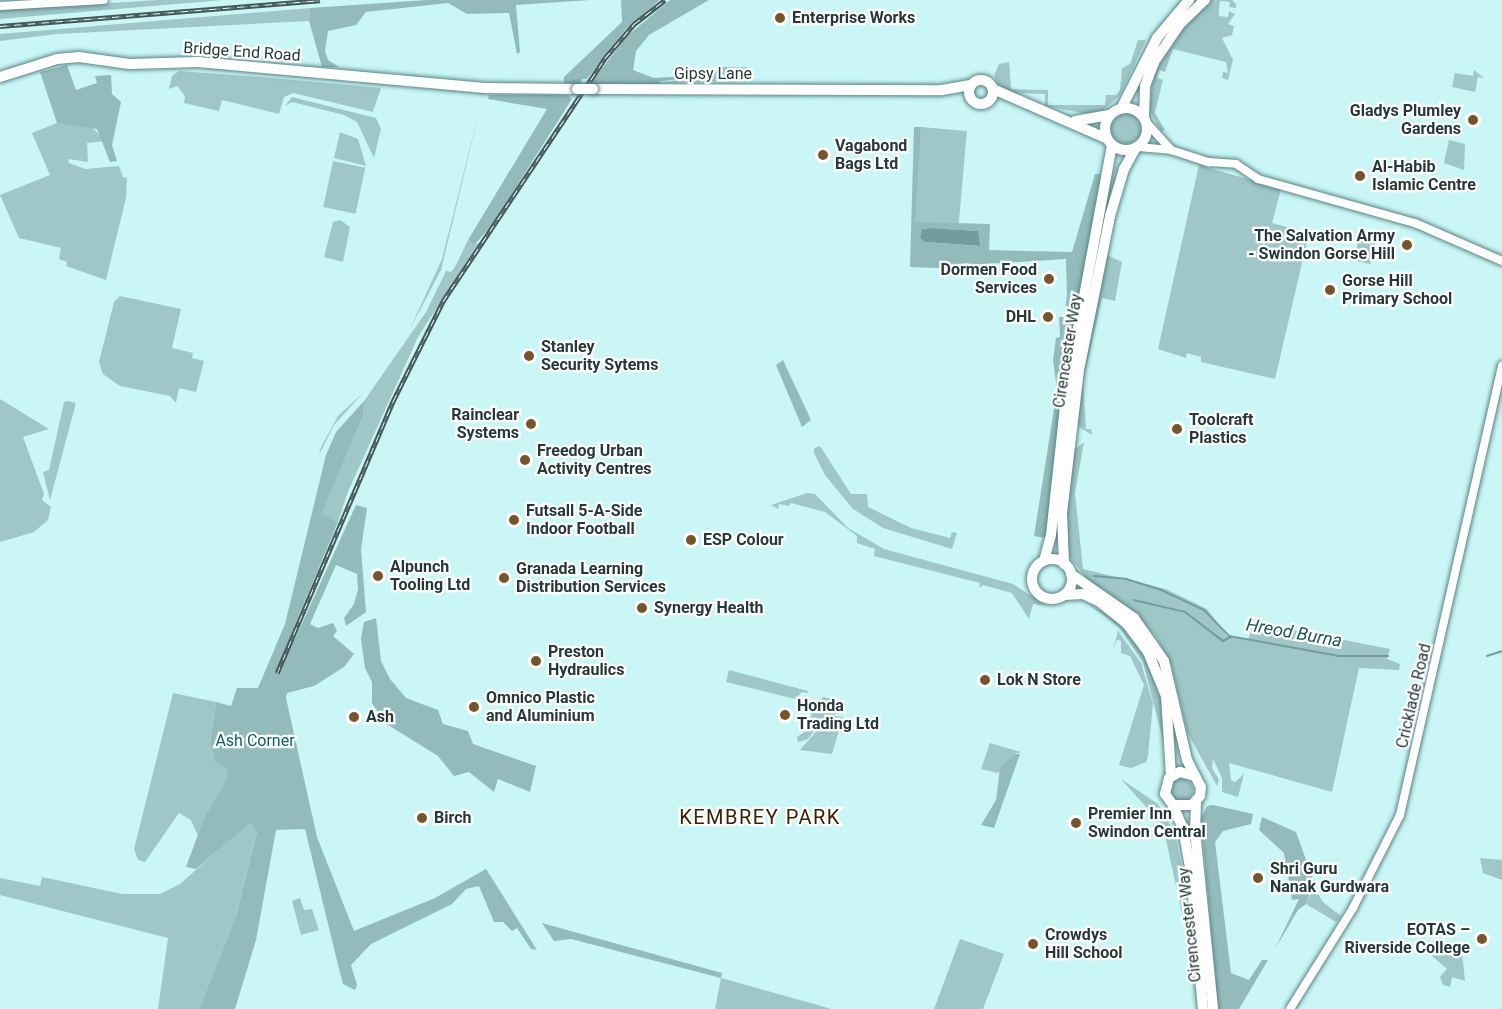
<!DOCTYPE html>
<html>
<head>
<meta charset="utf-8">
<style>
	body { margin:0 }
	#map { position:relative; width:1502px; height:1009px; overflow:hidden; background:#caf6f6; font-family:Roboto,sans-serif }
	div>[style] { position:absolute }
	.green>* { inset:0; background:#a0c7c7; transform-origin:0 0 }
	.round { border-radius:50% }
	.forest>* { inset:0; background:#93bbbb }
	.water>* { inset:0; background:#749c9c }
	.stream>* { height:2px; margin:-1px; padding:0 1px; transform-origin:1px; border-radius:1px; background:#749c9c }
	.roads { filter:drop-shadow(0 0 2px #5b8483) drop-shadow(0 0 2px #5b8483) }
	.minor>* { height:8px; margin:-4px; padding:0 4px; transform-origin:4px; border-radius:4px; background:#fff }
	.major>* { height:10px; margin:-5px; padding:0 5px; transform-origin:5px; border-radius:5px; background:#fff }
	.major>.ring { margin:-5px; padding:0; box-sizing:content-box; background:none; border:10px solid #fff; border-radius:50% }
	.rail>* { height:4.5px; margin-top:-2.25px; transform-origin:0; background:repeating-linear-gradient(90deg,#fff 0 7px,#435959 0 14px); box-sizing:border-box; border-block:2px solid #435959 }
	.bridges { filter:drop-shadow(0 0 2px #5b8483) drop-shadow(0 0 2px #5b8483) }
	.major-bridge>* { height:10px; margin:-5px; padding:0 5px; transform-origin:5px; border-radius:5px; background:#fff }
	.dots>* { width:16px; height:16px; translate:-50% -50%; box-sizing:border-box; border:3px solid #fff; border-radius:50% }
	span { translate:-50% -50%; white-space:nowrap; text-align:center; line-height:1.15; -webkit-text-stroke:4.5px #fff; paint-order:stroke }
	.poi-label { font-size:16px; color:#273838; font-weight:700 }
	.left { translate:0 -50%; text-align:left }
	.right { translate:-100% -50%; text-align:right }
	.street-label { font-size:16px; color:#273838 }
	.park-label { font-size:16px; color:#086061 }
	.water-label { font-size:18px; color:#1e5858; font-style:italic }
	.quarter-label { font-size:20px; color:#3b2301; letter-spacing:1.5px }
</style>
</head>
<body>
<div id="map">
	<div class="green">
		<i style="clip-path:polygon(159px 0,223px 0,0 19px,0 10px)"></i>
		<i style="clip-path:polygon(1210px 0,1232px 0,1236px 4px,1236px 8px,1229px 7px,1230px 2px,1220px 1px,1219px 9px,1219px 16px,1228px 17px,1229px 11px,1235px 14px,1228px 24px,1234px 26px,1232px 35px,1222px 38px,1233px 60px,1228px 80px,1222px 78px,1223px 72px,1228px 73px,1226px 62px,1173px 49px,1165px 72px,1159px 70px,1157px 78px,1163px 80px,1155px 113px,1165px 130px,1161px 131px,1149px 110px,1153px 77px,1178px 31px)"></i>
		<i style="clip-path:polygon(310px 8px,309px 21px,57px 34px,0 41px,0 34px)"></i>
		<i style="clip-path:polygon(1138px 40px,1146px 40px,1120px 95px,1102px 111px,1088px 114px,1045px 106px,1045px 94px,1013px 93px,999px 86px,994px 76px,999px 64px,1009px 62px,1011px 89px,1048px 90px,1048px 105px,1105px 105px,1106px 95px,1116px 95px,1120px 90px,1122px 68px,1130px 64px)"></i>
		<i style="clip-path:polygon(722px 67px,748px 67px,742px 76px,723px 81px,656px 83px,696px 79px)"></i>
		<i style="clip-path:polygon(1474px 70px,1484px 78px,1478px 77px,1475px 92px,1452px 87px,1455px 73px,1473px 76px)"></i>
		<i style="clip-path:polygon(179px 71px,261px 77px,381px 88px,373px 112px,293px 93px,284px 97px,279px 114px,222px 100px,219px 111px,184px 103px,185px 96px,177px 86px,169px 89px,172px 76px)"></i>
		<i style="clip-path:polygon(292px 97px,376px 118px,381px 129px,374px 158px,357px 122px,344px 115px,292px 102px,285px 106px)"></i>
		<i style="clip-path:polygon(481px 104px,441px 270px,409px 331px,442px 259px)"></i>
		<i class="round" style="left:1111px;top:114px;width:30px;height:30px"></i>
		<i style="clip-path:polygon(57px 123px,90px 125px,105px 141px,87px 143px,88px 162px,68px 159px,69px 163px,85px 169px,119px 166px,123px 177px,127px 178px,126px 198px,106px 280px,66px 266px,67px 262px,59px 259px,61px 248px,19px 238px,0 195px,50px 175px,32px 133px)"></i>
		<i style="left:921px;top:127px;width:46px;height:95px;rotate:5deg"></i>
		<i style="clip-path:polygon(340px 132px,358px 139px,366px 166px,334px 158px)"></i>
		<i style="clip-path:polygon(1449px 140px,1465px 144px,1464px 170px,1444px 163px)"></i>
		<i style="left:333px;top:161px;width:33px;height:47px;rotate:12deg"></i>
		<i style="clip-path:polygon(1199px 165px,1281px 189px,1272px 223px,1309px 233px,1275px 379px,1201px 362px,1201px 357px,1187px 353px,1186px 358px,1158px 349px)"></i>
		<i style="clip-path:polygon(340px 220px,350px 227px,343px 262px,324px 257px,333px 222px)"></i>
		<i style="left:1360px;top:234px;width:17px;height:27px;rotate:13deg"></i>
		<i style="clip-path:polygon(468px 240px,478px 244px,418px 337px,347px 494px,338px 522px,320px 514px,363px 416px,364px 401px,426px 312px,446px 271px,451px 272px,455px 267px)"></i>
		<i style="clip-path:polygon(1109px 256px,1122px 262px,1115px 301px,1102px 298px,1083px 382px,1086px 429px,1091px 429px,1092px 435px,1076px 425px,1079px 397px,1105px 258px)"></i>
		<i style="clip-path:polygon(120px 296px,181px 309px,172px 348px,193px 353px,192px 358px,204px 361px,196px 392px,179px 388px,176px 403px,170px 396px,120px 386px,103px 374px,99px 362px,114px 302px)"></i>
		<i style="clip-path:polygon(363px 393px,334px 425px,319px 455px,277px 627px,321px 447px,338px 416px)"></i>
		<i style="clip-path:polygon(0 399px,49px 429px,23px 437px,44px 494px,42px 500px,51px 507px,48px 520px,34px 532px,0 542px)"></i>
		<i style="clip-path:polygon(68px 401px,76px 403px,50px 500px,43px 472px,49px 470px,64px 402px)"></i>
		<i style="clip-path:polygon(1084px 442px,1075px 493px,1083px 569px,1166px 589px,1207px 609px,1227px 636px,1248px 640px,1254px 622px,1390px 649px,1387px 659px,1400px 664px,1399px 670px,1359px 668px,1332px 792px,1229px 763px,1231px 780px,1235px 782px,1244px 774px,1238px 797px,1222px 792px,1222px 778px,1213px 759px,1212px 768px,1219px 780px,1217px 786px,1187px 732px,1172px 667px,1157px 638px,1137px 615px,1088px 580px,1069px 556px,1065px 521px,1073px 451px)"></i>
		<i style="clip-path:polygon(820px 446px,851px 494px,867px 494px,868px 507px,911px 528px,950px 538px,952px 532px,957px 533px,952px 549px,883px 528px,853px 509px,825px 475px,814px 453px,814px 448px)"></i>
		<i style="clip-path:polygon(807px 493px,815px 494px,848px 528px,884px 549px,1013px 584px,1047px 606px,1033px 604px,1029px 619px,1012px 593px,983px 585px,979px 588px,980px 583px,874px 556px,875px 549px,857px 543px,857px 536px,825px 512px,791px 503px,789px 506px,779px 504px,778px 509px,771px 505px)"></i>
		<i style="clip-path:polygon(1084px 601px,1117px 620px,1142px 648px,1163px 705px,1165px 748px,1143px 662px,1119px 627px)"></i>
		<i style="clip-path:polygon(1118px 631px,1141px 663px,1153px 703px,1148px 756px,1146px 762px,1131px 768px,1119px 765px,1144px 685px,1130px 656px,1121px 653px,1121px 641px,1117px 640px,1113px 651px)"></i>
		<i style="clip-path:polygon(729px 670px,808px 691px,808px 693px,802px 692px,795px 699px,726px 682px)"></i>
		<i style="clip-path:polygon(173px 693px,216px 702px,210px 744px,215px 762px,226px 769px,227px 778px,205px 816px,198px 836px,191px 820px,179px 813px,145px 862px,138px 860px,134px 849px)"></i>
		<i style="clip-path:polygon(823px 697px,841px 701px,842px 712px,824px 718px,808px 739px,798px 742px,797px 737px,808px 730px,813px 707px)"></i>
		<i style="clip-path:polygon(835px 716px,843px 717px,832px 754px,800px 750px,827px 719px)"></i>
		<i style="clip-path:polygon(990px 743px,1021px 752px,1014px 754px,998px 773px,981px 769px)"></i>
		<i class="round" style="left:1171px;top:779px;width:22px;height:22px"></i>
		<i style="clip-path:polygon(1121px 779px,1158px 804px,1175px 833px,1187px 895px,1193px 956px,1193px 985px,1191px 955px,1163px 826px)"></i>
		<i style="clip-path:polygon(250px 822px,257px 832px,236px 916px,199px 1009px,158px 1009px,168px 938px,0 895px,0 878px,40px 886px,42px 877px,122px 894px,160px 894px,180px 884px)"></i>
		<i style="clip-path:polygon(1480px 858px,1502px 860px,1502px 880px,1483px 873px)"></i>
		<i style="clip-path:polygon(1314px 887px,1323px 902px,1341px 916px,1336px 922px,1306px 904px)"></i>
		<i style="clip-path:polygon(300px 898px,304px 910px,312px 909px,319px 930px,301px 935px,292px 901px)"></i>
		<i style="clip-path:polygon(960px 939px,1004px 954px,983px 1009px,934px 1009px)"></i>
		<i style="clip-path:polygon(1435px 952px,1462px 952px,1465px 981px,1452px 977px,1450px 987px,1443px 985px,1440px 977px,1447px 969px,1432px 956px)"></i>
		<i style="clip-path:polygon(721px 978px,818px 1005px,831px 1009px,715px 1009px)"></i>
	</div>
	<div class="forest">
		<i style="clip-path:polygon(427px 0,590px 0,516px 5px,520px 52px,517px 54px,509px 13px,467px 14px,448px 3px,366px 12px,356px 25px,328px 31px,325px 51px,328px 60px,339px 67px,322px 67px,309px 21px,310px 8px)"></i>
		<i style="clip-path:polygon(621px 0,660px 0,626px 29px,587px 79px,582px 79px,580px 85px,564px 85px,564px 77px,622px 22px)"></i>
		<i style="clip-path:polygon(670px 0,709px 0,649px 35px,636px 51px,633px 70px,654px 78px,701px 75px,699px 77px,661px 81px,658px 85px,589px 85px,627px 36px)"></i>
		<i style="clip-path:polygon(67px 65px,76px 90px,97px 83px,95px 76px,111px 75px,112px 94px,121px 102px,112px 145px,117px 161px,110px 162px,97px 129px,57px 123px,40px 72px)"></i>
		<i style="clip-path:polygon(489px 95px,568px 95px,572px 99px,492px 225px,475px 244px,468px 240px,547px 109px,488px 99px)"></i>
		<i style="clip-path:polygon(evenodd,914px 127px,921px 127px,915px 222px,990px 224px,989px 250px,1072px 252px,1095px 174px,1101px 174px,1065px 377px,1046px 538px,1034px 536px,1057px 390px,1053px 360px,1056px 338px,1060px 337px,1059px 317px,1064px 317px,1067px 295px,1066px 259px,971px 265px,962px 269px,910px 267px,914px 127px,927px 228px,978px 231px,977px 246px,925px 242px,920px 238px,922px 229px,927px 228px)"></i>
		<i style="clip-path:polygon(783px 360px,811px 420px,802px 427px,776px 365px)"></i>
		<i style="clip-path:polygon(364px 401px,363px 416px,321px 514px,338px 522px,289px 639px,294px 641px,356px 505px,367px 508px,361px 549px,366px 612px,346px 626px,344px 618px,354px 604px,358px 589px,357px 574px,336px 565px,310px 624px,318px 628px,333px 623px,337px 631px,333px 636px,354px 654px,344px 667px,314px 686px,287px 693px,286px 698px,317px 837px,354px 931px,435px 898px,486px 869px,537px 950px,531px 949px,517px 928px,512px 931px,503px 922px,494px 922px,479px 886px,466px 889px,452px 904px,371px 944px,351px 965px,357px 985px,355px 990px,343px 984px,339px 969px,305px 829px,276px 830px,256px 940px,235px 1009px,199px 1009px,236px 916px,257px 832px,250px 823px,196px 869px,186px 867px,205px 816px,227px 778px,226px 769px,215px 762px,210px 744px,216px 702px,231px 706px,237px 688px,258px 688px,285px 624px,326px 455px,336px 432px)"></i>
		<i style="clip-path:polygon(376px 618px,381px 661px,390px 679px,406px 698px,438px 710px,443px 724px,468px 731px,473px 744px,536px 766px,530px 792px,498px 779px,494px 792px,469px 772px,454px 776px,438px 756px,385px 723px,372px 703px,372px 682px,365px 668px,361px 639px,364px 622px)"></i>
		<i style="clip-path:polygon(1014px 754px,1020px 754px,994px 828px,981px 825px,996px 800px,1000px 768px)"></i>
		<i style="clip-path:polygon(1213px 805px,1253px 814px,1251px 824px,1223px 831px,1215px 842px,1231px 973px,1249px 980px,1262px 960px,1268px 960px,1239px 1009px,1218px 1009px,1201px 818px,1207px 806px)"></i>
		<i style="clip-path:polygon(1262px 817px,1296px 832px,1314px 882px,1306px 904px,1298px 910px,1275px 949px,1299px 899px,1292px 900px,1284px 853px,1259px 830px)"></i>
		<i style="clip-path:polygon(542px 923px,722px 973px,721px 978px,571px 939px,554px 941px)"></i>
	</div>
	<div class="water">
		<i style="clip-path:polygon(930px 228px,978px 231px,980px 246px,925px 242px,920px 238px,922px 229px)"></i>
	</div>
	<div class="stream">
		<i style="left:1094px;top:576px;width:32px;rotate:5deg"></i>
		<i style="left:1126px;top:579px;width:34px;rotate:17deg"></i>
		<i style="left:1159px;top:589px;width:50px;rotate:25deg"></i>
		<i style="left:1204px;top:610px;width:36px;rotate:46deg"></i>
		<i style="left:1229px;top:636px;width:112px;rotate:10.3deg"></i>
		<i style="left:1339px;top:656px;width:49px"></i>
		<i style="left:1134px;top:600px;width:52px;rotate:13.2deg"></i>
		<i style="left:1185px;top:612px;width:48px;rotate:37.3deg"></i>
		<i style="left:1223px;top:641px;width:9px;rotate:-27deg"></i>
		<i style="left:1487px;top:656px;width:16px;rotate:-18deg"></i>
	</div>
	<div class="roads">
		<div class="minor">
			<i style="left:0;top:6px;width:104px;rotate:-3.3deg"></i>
			<i style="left:1146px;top:122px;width:38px;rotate:48deg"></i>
			<i style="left:1138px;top:147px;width:33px;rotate:5deg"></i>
			<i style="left:1171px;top:150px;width:40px;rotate:18deg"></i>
			<i style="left:1209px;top:162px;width:27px;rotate:4deg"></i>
			<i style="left:1236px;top:164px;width:27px;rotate:34deg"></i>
			<i style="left:1258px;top:179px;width:163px;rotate:15.7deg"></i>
			<i style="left:1415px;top:223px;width:95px;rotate:23.6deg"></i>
			<i style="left:1290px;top:1009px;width:119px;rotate:-58deg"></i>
			<i style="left:1353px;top:908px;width:104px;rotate:-63.2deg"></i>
			<i style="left:1400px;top:815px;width:461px;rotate:-77.2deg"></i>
		</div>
		<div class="major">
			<i style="left:0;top:77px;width:60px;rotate:-17.5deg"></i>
			<i style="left:57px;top:59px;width:22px;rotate:-5deg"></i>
			<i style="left:79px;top:57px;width:51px;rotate:7.8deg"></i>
			<i style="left:130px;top:64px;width:68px;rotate:-1.7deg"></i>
			<i style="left:198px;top:62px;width:288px;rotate:5.2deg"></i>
			<i style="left:485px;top:88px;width:92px;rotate:0.6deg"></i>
			<i class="ring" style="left:969px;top:80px;width:14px;height:14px"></i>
			<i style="left:593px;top:89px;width:349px;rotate:0.2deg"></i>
			<i style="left:942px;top:90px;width:29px;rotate:-10deg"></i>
			<i style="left:993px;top:89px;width:125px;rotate:23.5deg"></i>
			<i class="ring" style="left:1105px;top:108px;width:32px;height:32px"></i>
			<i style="left:1121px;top:109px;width:80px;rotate:-63.1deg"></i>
			<i style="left:1157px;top:38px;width:50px;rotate:-49.9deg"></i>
			<i style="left:1144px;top:117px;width:31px;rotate:-88deg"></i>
			<i style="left:1145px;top:86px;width:26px;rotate:-69deg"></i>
			<i style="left:1154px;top:62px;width:46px;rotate:-55.6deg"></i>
			<i style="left:1180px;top:24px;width:35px;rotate:-44deg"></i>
			<i style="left:1075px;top:121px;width:36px;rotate:-10deg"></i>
			<i class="ring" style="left:1032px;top:559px;width:30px;height:30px"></i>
			<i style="left:1044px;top:561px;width:27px;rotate:-75deg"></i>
			<i style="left:1051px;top:535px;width:148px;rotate:-83.8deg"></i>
			<i style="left:1067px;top:388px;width:247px;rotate:-79.5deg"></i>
			<i style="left:1064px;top:564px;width:51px;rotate:-92.2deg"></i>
			<i style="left:1062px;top:513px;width:144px;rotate:-83.2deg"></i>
			<i style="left:1079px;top:370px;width:157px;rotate:-78.6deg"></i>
			<i style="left:1110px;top:216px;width:49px;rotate:-73.4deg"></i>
			<i style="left:1124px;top:169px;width:23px;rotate:-61deg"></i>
			<i style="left:1071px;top:574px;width:77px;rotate:34.9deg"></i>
			<i style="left:1134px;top:618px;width:52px;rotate:55.1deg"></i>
			<i style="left:1164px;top:661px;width:102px;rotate:76.9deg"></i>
			<i style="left:1187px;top:760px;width:30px;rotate:63deg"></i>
			<i style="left:1201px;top:787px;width:9px;rotate:96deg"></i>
			<i style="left:1200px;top:796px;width:12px;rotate:132deg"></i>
			<i style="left:1192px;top:805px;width:19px;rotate:180deg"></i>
			<i style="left:1173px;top:805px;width:14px;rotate:-126deg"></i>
			<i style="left:1165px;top:794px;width:16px;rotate:-76deg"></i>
			<i style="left:1169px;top:778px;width:13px;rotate:-29deg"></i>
			<i style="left:1180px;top:772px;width:16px;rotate:15deg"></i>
			<i style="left:1064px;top:595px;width:19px;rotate:-3deg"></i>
			<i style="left:1083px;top:594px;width:19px;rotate:25deg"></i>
			<i style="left:1100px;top:602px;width:35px;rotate:39deg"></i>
			<i style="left:1127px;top:624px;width:35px;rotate:53deg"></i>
			<i style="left:1148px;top:652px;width:48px;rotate:67.8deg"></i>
			<i style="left:1166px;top:696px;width:80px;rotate:86.4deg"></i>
			<i style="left:1196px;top:802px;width:29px;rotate:92deg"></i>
			<i style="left:1195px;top:831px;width:179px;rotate:84.2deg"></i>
			<i style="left:1173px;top:805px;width:25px;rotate:67deg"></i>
			<i style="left:1183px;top:828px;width:46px;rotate:79.9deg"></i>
			<i style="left:1191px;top:873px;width:137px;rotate:85deg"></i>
		</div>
	</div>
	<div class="rail">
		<i style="left:0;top:26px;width:321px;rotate:-4.6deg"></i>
		<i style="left:277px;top:673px;width:296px;rotate:-66.9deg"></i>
		<i style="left:393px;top:401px;width:112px;rotate:-63.4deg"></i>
		<i style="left:443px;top:301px;width:292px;rotate:-56.3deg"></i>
		<i style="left:605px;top:58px;width:45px;rotate:-49.5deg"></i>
		<i style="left:634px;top:24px;width:39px;rotate:-38deg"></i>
	</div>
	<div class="bridges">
		<div class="major-bridge">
			<i style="left:577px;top:89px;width:16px"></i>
		</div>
	</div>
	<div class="dots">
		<i style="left:780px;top:18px;background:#76552c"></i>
		<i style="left:1473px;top:120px;background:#76552c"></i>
		<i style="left:823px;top:155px;background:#76552c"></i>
		<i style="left:1360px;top:176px;background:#76552c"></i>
		<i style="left:1407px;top:245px;background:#76552c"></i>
		<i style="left:1049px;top:279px;background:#76552c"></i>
		<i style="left:1330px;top:290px;background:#76552c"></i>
		<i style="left:1048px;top:317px;background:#76552c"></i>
		<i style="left:529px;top:356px;background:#76552c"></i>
		<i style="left:531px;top:424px;background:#76552c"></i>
		<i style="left:1177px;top:429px;background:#76552c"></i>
		<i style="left:525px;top:460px;background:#76552c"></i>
		<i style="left:514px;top:520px;background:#76552c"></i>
		<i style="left:691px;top:540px;background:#76552c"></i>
		<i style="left:378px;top:576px;background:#76552c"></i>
		<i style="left:504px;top:578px;background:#76552c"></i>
		<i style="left:642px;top:608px;background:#76552c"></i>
		<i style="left:536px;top:661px;background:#76552c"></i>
		<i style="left:985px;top:680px;background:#76552c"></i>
		<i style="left:474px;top:707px;background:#76552c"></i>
		<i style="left:785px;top:715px;background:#76552c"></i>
		<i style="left:354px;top:717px;background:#76552c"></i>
		<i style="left:422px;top:818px;background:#76552c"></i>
		<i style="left:1076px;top:823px;background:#76552c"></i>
		<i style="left:1258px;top:878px;background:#76552c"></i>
		<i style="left:1482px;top:939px;background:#76552c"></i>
		<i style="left:1033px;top:944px;background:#76552c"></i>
	</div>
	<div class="poi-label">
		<span class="left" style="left:792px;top:18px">Enterprise Works</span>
		<span class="right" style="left:1461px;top:120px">Gladys Plumley<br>Gardens</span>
		<span class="left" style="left:835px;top:155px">Vagabond<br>Bags Ltd</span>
		<span class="left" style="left:1372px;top:176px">Al-Habib<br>Islamic Centre</span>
		<span class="right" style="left:1395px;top:245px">The Salvation Army<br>- Swindon Gorse Hill</span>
		<span class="right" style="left:1037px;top:279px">Dormen Food<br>Services</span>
		<span class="left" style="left:1342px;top:290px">Gorse Hill<br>Primary School</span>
		<span class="right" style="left:1036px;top:317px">DHL</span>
		<span class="left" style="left:541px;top:356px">Stanley<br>Security Sytems</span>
		<span class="right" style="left:519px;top:424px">Rainclear<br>Systems</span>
		<span class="left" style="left:1189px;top:429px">Toolcraft<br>Plastics</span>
		<span class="left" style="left:537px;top:460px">Freedog Urban<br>Activity Centres</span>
		<span class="left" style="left:526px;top:520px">Futsall 5-A-Side<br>Indoor Football</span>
		<span class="left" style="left:703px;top:540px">ESP Colour</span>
		<span class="left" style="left:390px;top:576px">Alpunch<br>Tooling Ltd</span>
		<span class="left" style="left:516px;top:578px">Granada Learning<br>Distribution Services</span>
		<span class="left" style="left:654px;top:608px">Synergy Health</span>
		<span class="left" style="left:548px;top:661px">Preston<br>Hydraulics</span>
		<span class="left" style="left:997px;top:680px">Lok N Store</span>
		<span class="left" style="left:486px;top:707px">Omnico Plastic<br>and Aluminium</span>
		<span class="left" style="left:797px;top:715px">Honda<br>Trading Ltd</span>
		<span class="left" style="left:366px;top:717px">Ash</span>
		<span class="left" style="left:1088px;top:823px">Premier Inn<br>Swindon Central</span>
		<span class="left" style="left:434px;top:818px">Birch</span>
		<span class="left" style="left:1270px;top:878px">Shri Guru<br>Nanak Gurdwara</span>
		<span class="right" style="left:1470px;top:939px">EOTAS –<br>Riverside College</span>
		<span class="left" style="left:1045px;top:944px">Crowdys<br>Hill School</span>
	</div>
	<div class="street-label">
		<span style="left:242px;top:52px;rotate:4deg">Bridge End Road</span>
		<span style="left:713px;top:74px">Gipsy Lane</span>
		<span style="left:1068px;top:351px;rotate:-81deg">Cirencester Way</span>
		<span style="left:1414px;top:696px;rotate:-77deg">Cricklade Road</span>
		<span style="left:1190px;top:925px;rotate:-96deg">Cirencester Way</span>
	</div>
	<div class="park-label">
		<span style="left:255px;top:741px">Ash Corner</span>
	</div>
	<div class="water-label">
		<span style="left:1294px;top:633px;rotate:10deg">Hreod Burna</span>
	</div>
	<div class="quarter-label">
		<span style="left:760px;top:817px">KEMBREY PARK</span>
	</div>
</div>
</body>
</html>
